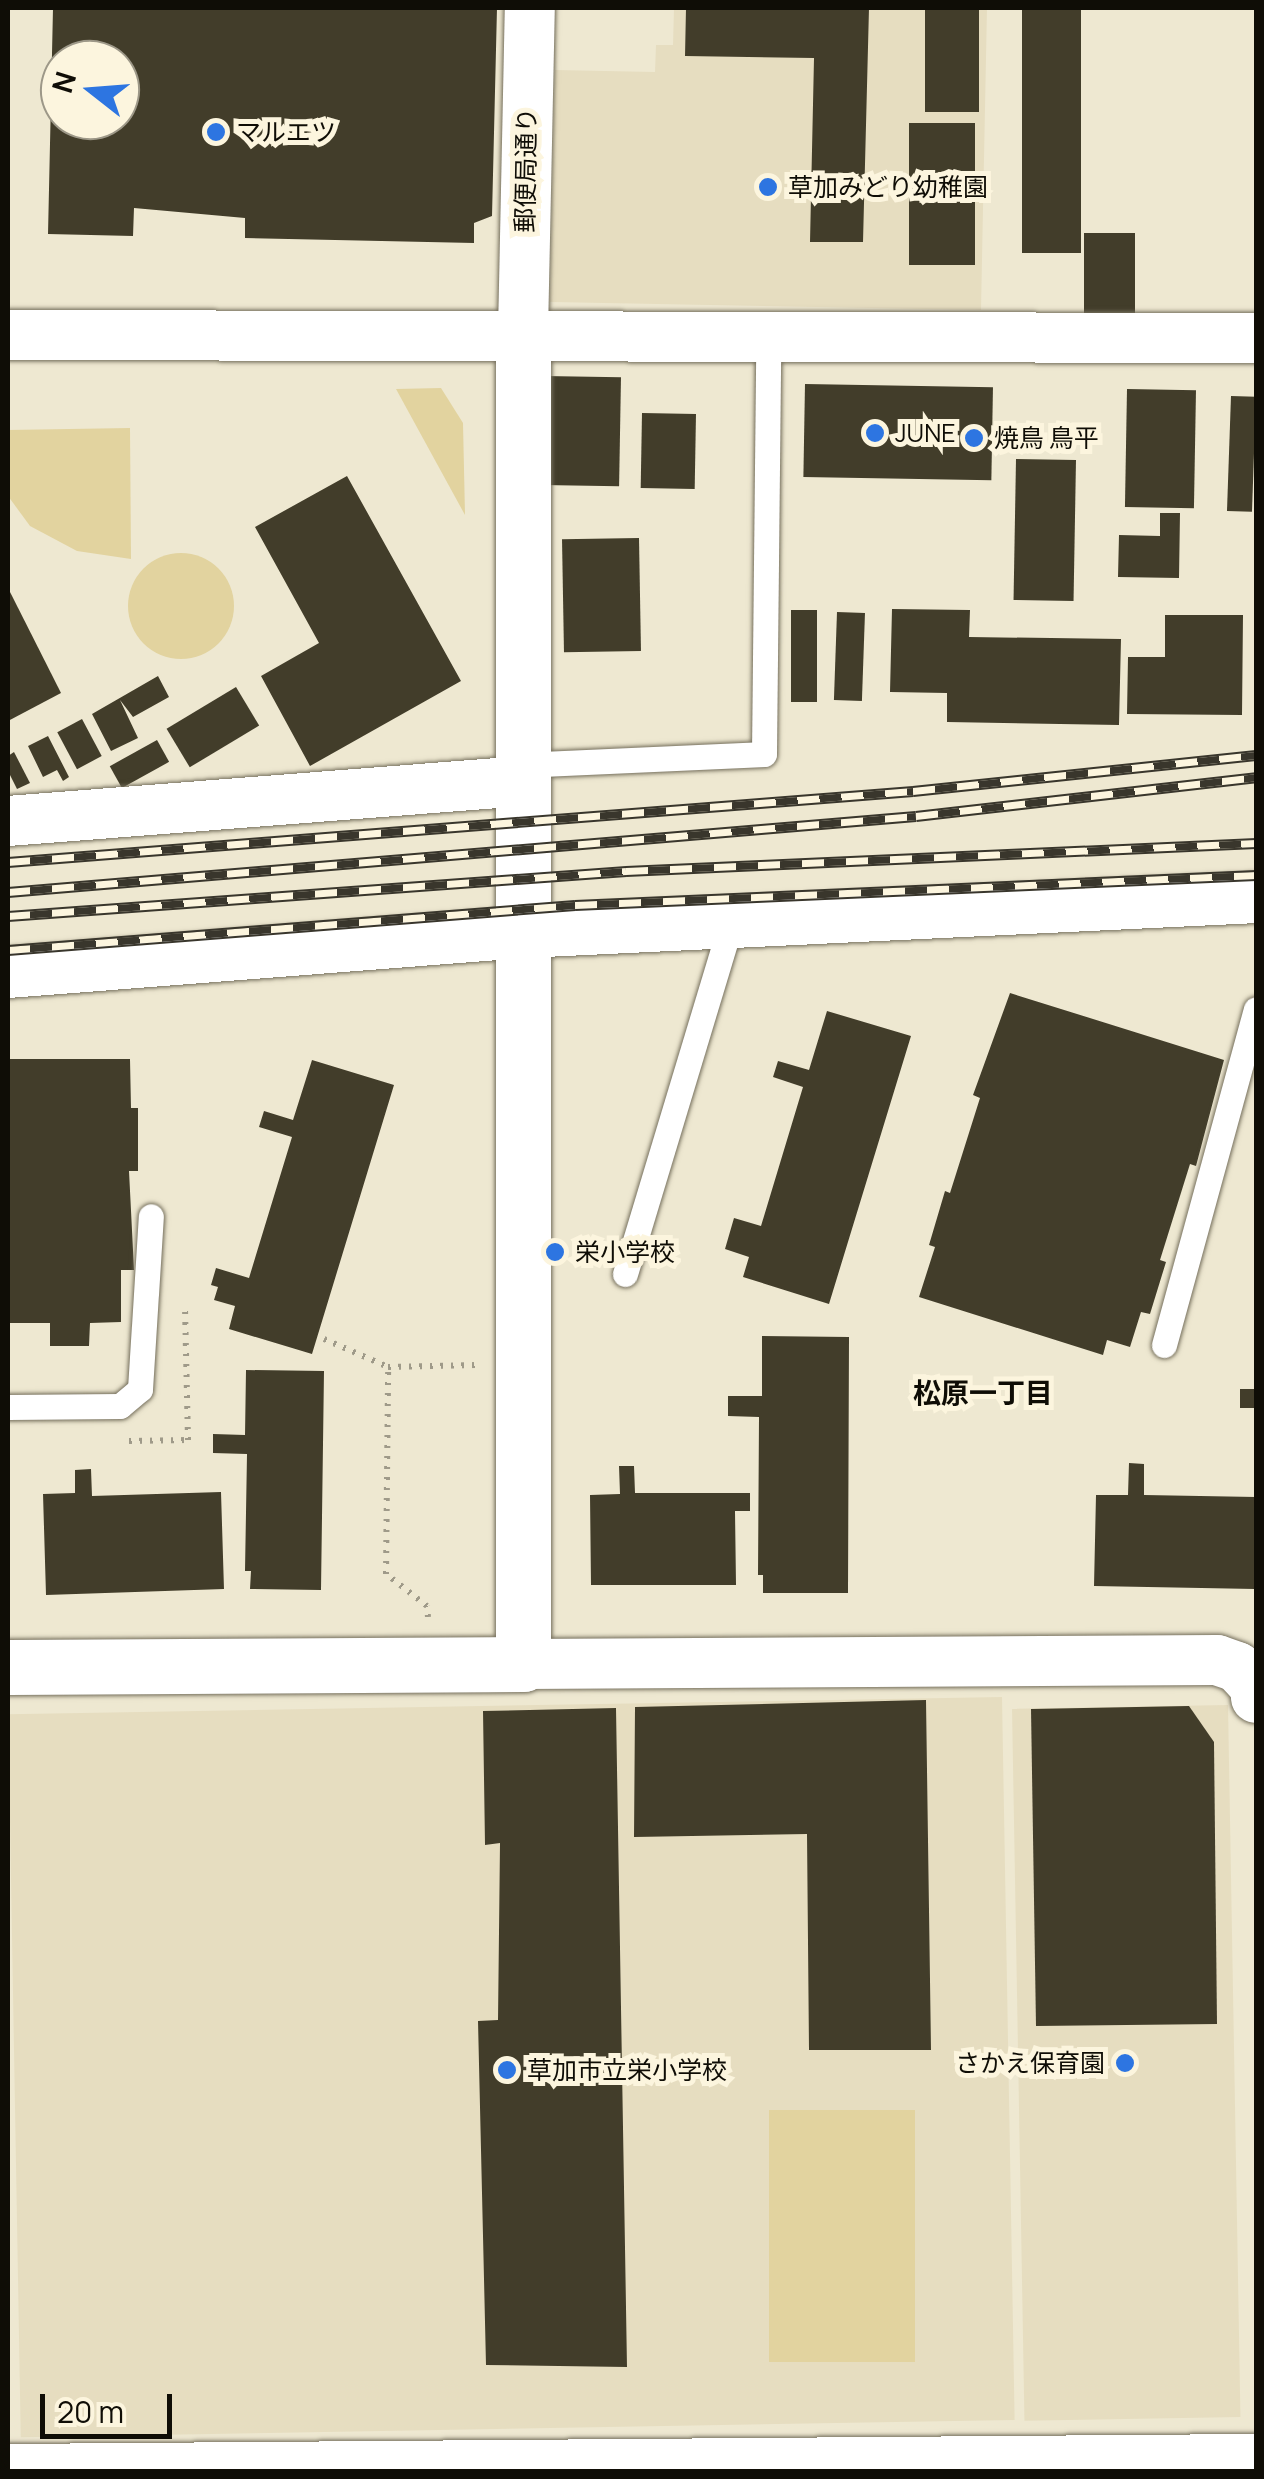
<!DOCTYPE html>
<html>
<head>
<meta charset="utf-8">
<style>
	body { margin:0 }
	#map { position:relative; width:1264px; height:2479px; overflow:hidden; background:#eee8d1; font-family:Manrope,"Noto Sans JP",sans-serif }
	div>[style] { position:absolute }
	.built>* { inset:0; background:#e6ddc0; transform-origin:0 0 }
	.green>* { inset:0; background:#e2d39f; transform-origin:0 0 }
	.round { border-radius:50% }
	.building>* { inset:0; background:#423d2a; transform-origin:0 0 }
	.path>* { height:6px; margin-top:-3px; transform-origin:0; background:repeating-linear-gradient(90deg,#9f9a89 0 2.5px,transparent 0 10.5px) }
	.roads { filter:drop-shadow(0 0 2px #756f5c) drop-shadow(0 0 2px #756f5c) }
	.service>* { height:25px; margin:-12.5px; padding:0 12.5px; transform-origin:12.5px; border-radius:12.5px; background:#fff }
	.minor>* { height:50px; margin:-25px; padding:0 25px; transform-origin:25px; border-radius:25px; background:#fff }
	.tertiary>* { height:55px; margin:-27.5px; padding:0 27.5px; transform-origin:27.5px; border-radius:27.5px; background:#fff }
	.rail>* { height:11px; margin-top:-5.5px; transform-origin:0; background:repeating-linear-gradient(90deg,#fcf5de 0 22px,#39362c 0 44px); box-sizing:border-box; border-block:2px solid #39362c }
	.dots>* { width:28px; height:28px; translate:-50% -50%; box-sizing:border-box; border:5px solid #fcf5de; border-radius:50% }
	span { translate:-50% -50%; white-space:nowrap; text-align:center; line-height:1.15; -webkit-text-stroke:10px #fcf5de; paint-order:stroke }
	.poi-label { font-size:25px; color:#0f0d06 }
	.left { translate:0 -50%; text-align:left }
	.right { translate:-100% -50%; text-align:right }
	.street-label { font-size:25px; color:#0f0d06 }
	.neighbourhood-label { font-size:28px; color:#0f0d06; font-weight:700 }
	.frame { position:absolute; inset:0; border:10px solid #0f0d06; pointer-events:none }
	.north { position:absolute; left:40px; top:40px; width:100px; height:100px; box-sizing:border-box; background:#fcf5de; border:2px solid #9d9888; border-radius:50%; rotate:287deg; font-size:28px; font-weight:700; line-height:40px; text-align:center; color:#0f0d06 }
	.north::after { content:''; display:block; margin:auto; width:35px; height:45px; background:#2d75e1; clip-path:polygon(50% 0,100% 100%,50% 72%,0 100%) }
	.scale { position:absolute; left:40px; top:2394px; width:132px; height:45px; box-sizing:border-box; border:5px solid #0f0d06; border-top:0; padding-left:12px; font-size:30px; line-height:35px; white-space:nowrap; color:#0f0d06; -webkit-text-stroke:8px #fcf5de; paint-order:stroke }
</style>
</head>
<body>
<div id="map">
	<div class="built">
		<i style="clip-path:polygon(674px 8px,987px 8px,981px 310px,550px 302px,555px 70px,655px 72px,656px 45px,673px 45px)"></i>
		<i style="left:1002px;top:1697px;width:723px;height:994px;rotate:89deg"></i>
		<i style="left:1228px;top:1705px;width:712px;height:216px;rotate:89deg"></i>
	</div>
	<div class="green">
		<i style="clip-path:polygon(441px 388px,463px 423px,465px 515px,396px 389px)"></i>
		<i style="clip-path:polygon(130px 428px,131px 559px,77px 551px,30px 526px,8px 496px,8px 430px)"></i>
		<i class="round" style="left:128px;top:553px;width:106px;height:106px"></i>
		<i style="left:915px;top:2110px;width:252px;height:146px;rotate:90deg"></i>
	</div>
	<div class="building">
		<i style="clip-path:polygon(evenodd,53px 8px,497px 8px,492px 216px,474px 223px,474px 243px,245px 238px,245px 218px,134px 208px,133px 236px,48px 234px,53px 8px,60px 60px,120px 60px,120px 120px,60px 120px,60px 60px)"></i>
		<i style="clip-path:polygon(686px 8px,869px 8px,863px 242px,810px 242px,814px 58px,685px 56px)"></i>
		<i style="left:925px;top:8px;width:54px;height:104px"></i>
		<i style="left:1022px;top:8px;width:59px;height:245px"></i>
		<i style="left:909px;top:123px;width:66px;height:142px"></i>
		<i style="left:1084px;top:233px;width:51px;height:82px"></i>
		<i style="left:544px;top:376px;width:77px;height:109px;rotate:1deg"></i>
		<i style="left:805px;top:384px;width:188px;height:93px;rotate:1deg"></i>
		<i style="left:1127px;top:389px;width:69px;height:118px;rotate:1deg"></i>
		<i style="left:1231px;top:396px;width:25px;height:115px;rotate:2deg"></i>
		<i style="left:642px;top:413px;width:54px;height:75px;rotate:1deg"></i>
		<i style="left:1016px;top:459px;width:60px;height:141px;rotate:1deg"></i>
		<i style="clip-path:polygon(347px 476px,461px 681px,310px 766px,261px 676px,319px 643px,255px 527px)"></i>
		<i style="clip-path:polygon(1160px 513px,1180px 513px,1179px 578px,1118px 577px,1119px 535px,1160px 536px)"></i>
		<i style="left:639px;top:538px;width:113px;height:77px;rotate:89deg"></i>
		<i style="clip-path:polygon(8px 588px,61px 693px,8px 721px)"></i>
		<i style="clip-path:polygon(892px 609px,970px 610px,969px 637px,1121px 639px,1119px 725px,947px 722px,947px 693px,890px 692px)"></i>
		<i style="left:817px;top:610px;width:92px;height:26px;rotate:90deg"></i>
		<i style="left:837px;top:612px;width:28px;height:88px;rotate:2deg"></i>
		<i style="clip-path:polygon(1165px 615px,1243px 615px,1242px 715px,1127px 714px,1128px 657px,1165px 657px)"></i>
		<i style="clip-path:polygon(158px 676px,169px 697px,133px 717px,120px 700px,138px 738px,111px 751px,92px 714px)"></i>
		<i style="left:236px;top:687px;width:45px;height:81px;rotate:59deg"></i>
		<i style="left:82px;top:719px;width:42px;height:28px;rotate:62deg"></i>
		<i style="clip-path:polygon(48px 736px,69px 777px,63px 781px,57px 770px,43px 777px,28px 746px)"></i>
		<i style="left:157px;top:740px;width:25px;height:54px;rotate:61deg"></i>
		<i style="clip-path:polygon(14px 752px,30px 783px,17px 789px,8px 771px,8px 756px)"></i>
		<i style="clip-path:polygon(1010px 993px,1224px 1060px,1196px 1166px,1190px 1164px,1160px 1260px,1166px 1262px,1150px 1314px,1141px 1312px,1130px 1347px,1107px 1340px,1103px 1355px,919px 1297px,935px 1247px,929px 1245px,945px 1191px,950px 1193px,980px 1098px,973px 1095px)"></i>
		<i style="clip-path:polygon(827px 1011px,911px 1036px,829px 1304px,743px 1277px,749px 1257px,725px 1249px,734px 1218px,761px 1226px,803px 1087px,773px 1077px,778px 1061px,809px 1070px)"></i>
		<i style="clip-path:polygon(8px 1059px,130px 1059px,131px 1108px,138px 1108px,138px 1171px,129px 1171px,134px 1270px,121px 1270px,121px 1322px,90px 1323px,89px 1346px,50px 1346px,50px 1323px,8px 1323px)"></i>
		<i style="clip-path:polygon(312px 1060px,394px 1085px,312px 1354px,229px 1329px,235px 1306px,214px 1300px,218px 1287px,211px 1285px,216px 1268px,249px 1278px,292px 1137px,259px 1127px,264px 1111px,293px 1120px)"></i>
		<i style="clip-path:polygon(762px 1336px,849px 1337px,848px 1593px,763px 1593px,763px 1575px,758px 1575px,759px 1417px,728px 1416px,728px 1396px,762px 1396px)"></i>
		<i style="clip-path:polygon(246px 1370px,324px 1371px,321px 1590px,250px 1589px,251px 1571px,245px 1571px,247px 1454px,213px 1453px,213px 1434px,245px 1435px)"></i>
		<i style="left:1240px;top:1389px;width:16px;height:19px"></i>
		<i style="clip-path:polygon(1129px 1463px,1144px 1464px,1144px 1495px,1256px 1497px,1255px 1589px,1094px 1586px,1096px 1495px,1128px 1495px)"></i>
		<i style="clip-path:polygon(619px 1466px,634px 1466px,635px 1493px,750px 1493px,750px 1511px,735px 1511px,736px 1585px,591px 1585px,590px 1495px,620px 1494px)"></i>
		<i style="clip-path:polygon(91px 1469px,92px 1496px,221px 1492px,224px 1589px,46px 1595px,43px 1494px,75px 1493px,75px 1470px)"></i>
		<i style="clip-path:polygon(926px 1700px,931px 2050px,809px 2050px,807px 1834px,634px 1837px,635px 1707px)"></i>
		<i style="clip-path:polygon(1189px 1706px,1214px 1742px,1217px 2024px,1036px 2026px,1031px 1709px)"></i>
		<i style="clip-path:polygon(616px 1708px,627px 2367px,486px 2365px,478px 2021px,498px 2020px,500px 1843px,485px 1845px,483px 1711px)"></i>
	</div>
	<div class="path">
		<i style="left:324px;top:1339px;width:70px;rotate:23.6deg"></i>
		<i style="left:129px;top:1441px;width:59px;rotate:-1deg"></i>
		<i style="left:188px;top:1440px;width:131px;rotate:-91.3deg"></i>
		<i style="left:428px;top:1617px;width:11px;rotate:-95deg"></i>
		<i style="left:427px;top:1606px;width:52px;rotate:-142deg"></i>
		<i style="left:386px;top:1574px;width:207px;rotate:-89.4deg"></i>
		<i style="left:388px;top:1367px;width:88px;rotate:-1.3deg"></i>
	</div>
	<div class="roads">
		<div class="service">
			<i style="left:543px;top:764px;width:221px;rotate:-2.6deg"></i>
			<i style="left:764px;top:754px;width:416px;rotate:-89.4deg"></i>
			<i style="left:625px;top:1274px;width:367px;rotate:-73.2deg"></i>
			<i style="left:1164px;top:1345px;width:348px;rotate:-74.7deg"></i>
			<i style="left:8px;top:1407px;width:112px;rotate:-0.5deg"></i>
			<i style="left:120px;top:1406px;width:26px;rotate:-40deg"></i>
			<i style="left:140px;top:1389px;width:173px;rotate:-86.4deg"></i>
		</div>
		<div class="minor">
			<i style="left:523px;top:333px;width:325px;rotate:-88.8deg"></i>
			<i style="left:8px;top:335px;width:1248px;rotate:0.14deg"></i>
			<i style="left:8px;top:821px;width:517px;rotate:-4.44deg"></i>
			<i style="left:8px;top:973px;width:517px;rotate:-4.44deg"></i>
			<i style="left:523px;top:933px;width:734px;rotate:-2.73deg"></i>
			<i style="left:523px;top:1664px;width:694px;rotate:-0.33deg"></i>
			<i style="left:1217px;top:1660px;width:21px;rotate:19deg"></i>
			<i style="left:1237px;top:1667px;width:26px;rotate:47deg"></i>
			<i style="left:1255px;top:1686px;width:12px;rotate:85deg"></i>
			<i style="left:8px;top:2469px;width:1248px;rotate:-0.46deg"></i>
		</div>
		<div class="tertiary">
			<i style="left:8px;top:1667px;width:515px;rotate:-0.33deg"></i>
			<i style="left:523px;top:1664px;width:1331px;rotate:-90deg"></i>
		</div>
	</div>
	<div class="rail">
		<i style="left:8px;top:862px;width:908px;rotate:-4.49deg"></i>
		<i style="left:913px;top:791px;width:345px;rotate:-6deg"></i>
		<i style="left:8px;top:892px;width:911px;rotate:-4.78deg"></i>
		<i style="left:916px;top:816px;width:342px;rotate:-6.5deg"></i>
		<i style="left:8px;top:916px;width:620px;rotate:-4.16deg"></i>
		<i style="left:626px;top:871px;width:631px;rotate:-2.54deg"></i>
		<i style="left:8px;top:950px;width:569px;rotate:-4.54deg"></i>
		<i style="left:575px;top:905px;width:682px;rotate:-2.52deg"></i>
	</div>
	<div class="dots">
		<i style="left:216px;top:132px;background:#2d75e1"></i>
		<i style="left:768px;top:187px;background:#2d75e1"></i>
		<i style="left:875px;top:433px;background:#2d75e1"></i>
		<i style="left:974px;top:438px;background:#2d75e1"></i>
		<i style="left:555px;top:1252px;background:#2d75e1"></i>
		<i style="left:1125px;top:2063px;background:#2d75e1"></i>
		<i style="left:507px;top:2070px;background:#2d75e1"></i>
	</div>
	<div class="poi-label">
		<span class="left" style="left:236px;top:132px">マルエツ</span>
		<span class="left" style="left:788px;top:187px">草加みどり幼稚園</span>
		<span class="left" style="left:895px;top:433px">JUNE</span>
		<span class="left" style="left:994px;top:438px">焼鳥 鳥平</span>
		<span class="left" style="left:575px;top:1252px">栄小学校</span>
		<span class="right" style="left:1105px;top:2063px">さかえ保育園</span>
		<span class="left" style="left:527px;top:2070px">草加市立栄小学校</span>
	</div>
	<div class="street-label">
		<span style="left:526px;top:170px;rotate:-89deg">郵便局通り</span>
	</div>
	<div class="neighbourhood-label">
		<span style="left:983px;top:1392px">松原一丁目</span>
	</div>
	<div class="frame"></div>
	<div class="north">N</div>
	<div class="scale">20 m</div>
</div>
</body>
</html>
